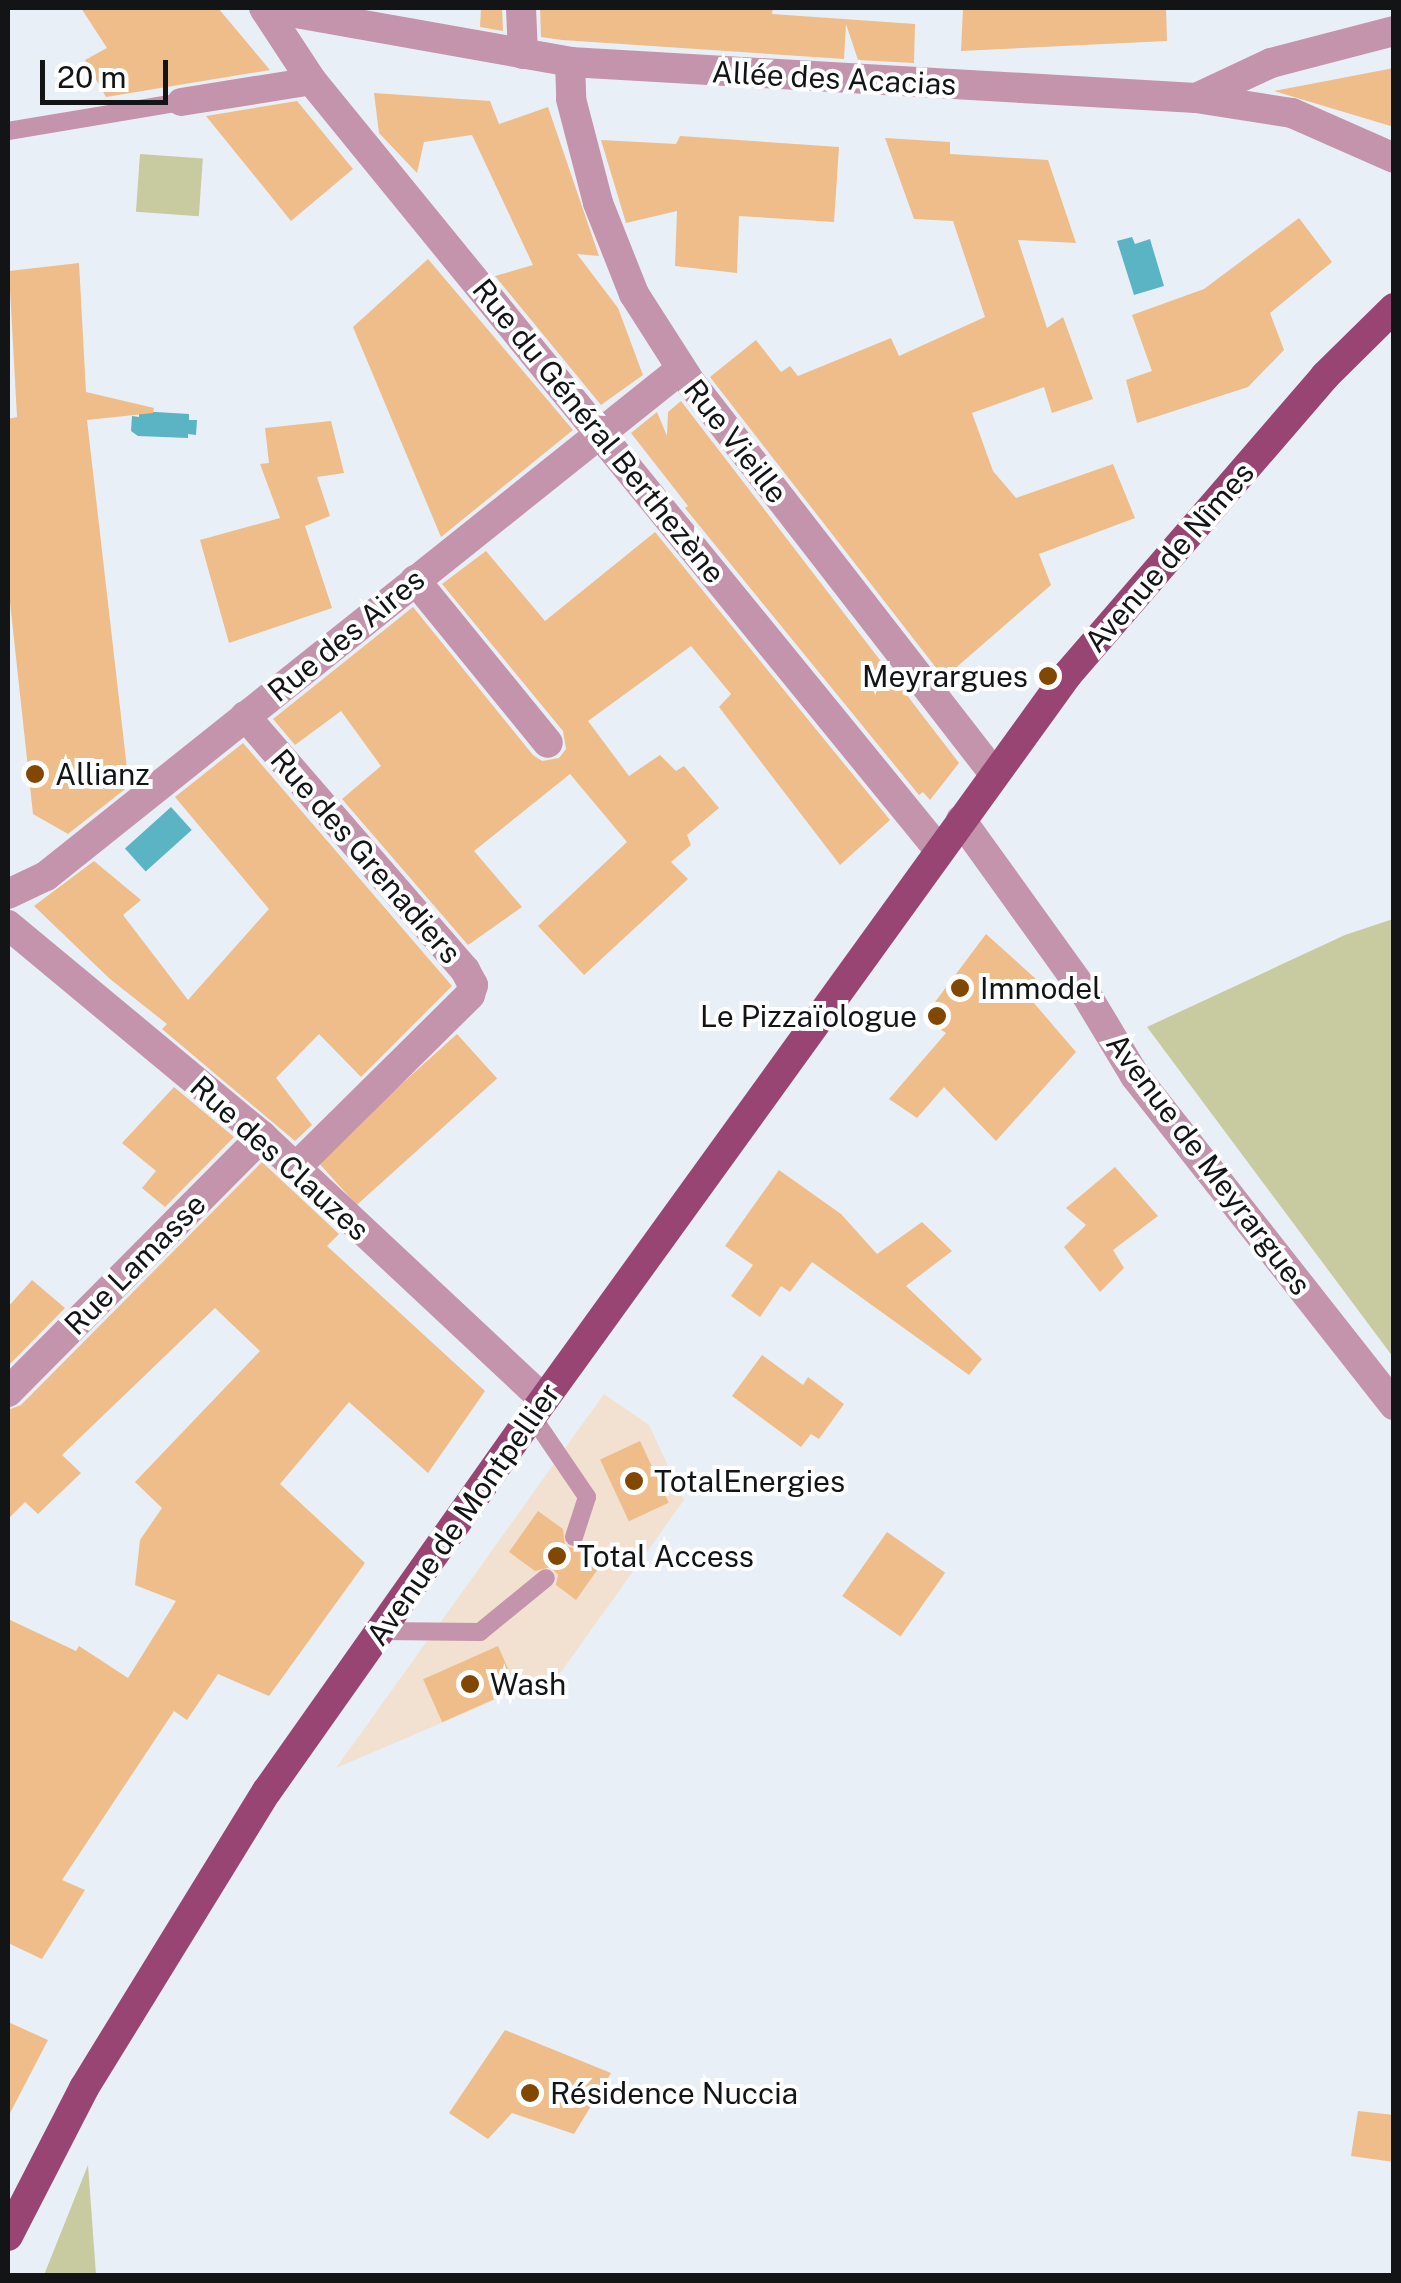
<!DOCTYPE html>
<html>
<head>
<meta charset="utf-8">
<style>
	body { margin:0 }
	#map { position:relative; width:1401px; height:2283px; overflow:hidden; background:#e9eff6; font-family:"Public Sans",sans-serif }
	div>[style] { position:absolute }
	.industrial>* { inset:0; background:#f2e1d0 }
	.green>* { inset:0; background:#c8caa0; transform-origin:0 0 }
	.water>* { inset:0; background:#5bb4c4; transform-origin:0 0 }
	.building>* { inset:0; background:#eebd89; transform-origin:0 0 }
	.service>* { height:18px; margin:-9px; padding:0 9px; transform-origin:9px; border-radius:9px; background:#c493ac }
	.pedestrian>* { height:28px; margin:-14px; padding:0 14px; transform-origin:14px; border-radius:14px; background:#c493ac }
	.minor>* { height:30px; margin:-15px; padding:0 15px; transform-origin:15px; border-radius:15px; background:#c493ac }
	.tertiary>* { height:30px; margin:-15px; padding:0 15px; transform-origin:15px; border-radius:15px; background:#c493ac }
	.primary>* { height:30px; margin:-15px; padding:0 15px; transform-origin:15px; border-radius:15px; background:#994574 }
	.dots>* { width:28px; height:28px; translate:-50% -50%; box-sizing:border-box; border:5px solid #fff; border-radius:50% }
	span { translate:-50% -50%; white-space:nowrap; text-align:center; line-height:1.15; -webkit-text-stroke:8px #fff; paint-order:stroke }
	.street-label { font-size:30px; color:#121416 }
	.poi-label { font-size:30px; color:#121416 }
	.right { translate:-100% -50%; text-align:right }
	.left { translate:0 -50%; text-align:left }
	.frame { position:absolute; inset:0; border:10px solid #121416; pointer-events:none }
	.scale { position:absolute; left:40px; top:60px; width:128px; height:45px; box-sizing:border-box; border:5px solid #121416; border-top:0; padding-left:12px; font-size:30px; line-height:35px; white-space:nowrap; color:#121416; -webkit-text-stroke:8px #fff; paint-order:stroke }
</style>
</head>
<body>
<div id="map">
	<div class="industrial">
		<i style="clip-path:polygon(604px 1394px,649px 1425px,684px 1500px,561px 1672px,336px 1768px)"></i>
	</div>
	<div class="green">
		<i style="left:140px;top:154px;width:63px;height:58px;rotate:4deg"></i>
		<i style="clip-path:polygon(1393px 919px,1394px 919px,1393px 1357px,1147px 1027px,1345px 935px)"></i>
		<i style="clip-path:polygon(88px 2165px,96px 2275px,44px 2275px)"></i>
	</div>
	<div class="water">
		<i style="clip-path:polygon(1132px 237px,1135px 244px,1150px 239px,1164px 286px,1134px 295px,1117px 241px)"></i>
		<i style="clip-path:polygon(139px 411px,189px 414px,189px 420px,197px 420px,196px 435px,188px 434px,188px 438px,138px 436px,131px 431px,132px 416px,139px 417px)"></i>
		<i style="left:171px;top:807px;width:31px;height:62px;rotate:48deg"></i>
	</div>
	<div class="building">
		<i style="clip-path:polygon(81px 8px,218px 8px,270px 70px,106px 97px,85px 60px,107px 48px)"></i>
		<i style="clip-path:polygon(481px 8px,502px 8px,503px 31px,480px 27px)"></i>
		<i style="clip-path:polygon(540px 8px,773px 8px,772px 14px,915px 24px,914px 63px,858px 60px,846px 24px,844px 59px,562px 40px,541px 37px)"></i>
		<i style="clip-path:polygon(963px 8px,1166px 8px,1167px 41px,961px 51px)"></i>
		<i style="clip-path:polygon(1394px 68px,1394px 127px,1274px 91px)"></i>
		<i style="clip-path:polygon(374px 93px,490px 101px,499px 124px,548px 107px,599px 256px,577px 254px,618px 308px,643px 375px,601px 405px,495px 276px,533px 265px,472px 135px,424px 142px,417px 173px,379px 133px)"></i>
		<i style="clip-path:polygon(297px 101px,353px 169px,291px 221px,206px 116px)"></i>
		<i style="clip-path:polygon(680px 136px,839px 147px,834px 222px,739px 216px,737px 273px,675px 266px,677px 211px,626px 223px,601px 140px,676px 144px)"></i>
		<i style="clip-path:polygon(885px 138px,950px 142px,950px 154px,1048px 160px,1076px 243px,1018px 240px,1047px 328px,1063px 317px,1093px 399px,1052px 413px,1044px 387px,972px 413px,993px 471px,1016px 498px,1113px 464px,1135px 518px,1039px 554px,1051px 585px,944px 678px,710px 377px,756px 340px,781px 372px,790px 366px,798px 376px,891px 338px,899px 356px,985px 317px,953px 221px,914px 219px)"></i>
		<i style="clip-path:polygon(1299px 218px,1332px 262px,1270px 313px,1284px 350px,1248px 387px,1137px 423px,1126px 380px,1152px 371px,1132px 315px,1204px 289px)"></i>
		<i style="clip-path:polygon(428px 259px,573px 430px,441px 537px,353px 327px)"></i>
		<i style="clip-path:polygon(79px 263px,86px 392px,154px 408px,153px 413px,87px 420px,129px 786px,68px 834px,33px 814px,8px 584px,8px 419px,17px 417px,9px 271px)"></i>
		<i style="clip-path:polygon(681px 401px,959px 763px,930px 800px,923px 792px,919px 795px,685px 508px,688px 506px,631px 433px,657px 412px,667px 436px,668px 412px)"></i>
		<i style="clip-path:polygon(331px 421px,344px 473px,317px 477px,330px 516px,305px 526px,332px 608px,229px 643px,200px 540px,280px 518px,260px 464px,269px 463px,265px 428px)"></i>
		<i style="clip-path:polygon(655px 532px,890px 820px,840px 865px,719px 707px,731px 694px,691px 646px,588px 721px,629px 776px,660px 755px,676px 771px,684px 766px,719px 808px,687px 835px,691px 845px,671px 862px,688px 879px,584px 975px,538px 926px,627px 842px,570px 774px,474px 851px,522px 907px,468px 945px,342px 799px,381px 766px,341px 711px,295px 745px,273px 719px,413px 607px,533px 755px,542px 761px,559px 758px,566px 749px,563px 731px,442px 584px,486px 551px,545px 621px)"></i>
		<i style="clip-path:polygon(243px 743px,452px 986px,361px 1077px,319px 1034px,276px 1078px,312px 1125px,295px 1141px,162px 1029px,167px 1024px,110px 979px,34px 906px,94px 861px,141px 900px,123px 915px,188px 1000px,269px 909px,175px 797px)"></i>
		<i style="clip-path:polygon(986px 934px,1037px 980px,1027px 995px,1076px 1052px,996px 1141px,944px 1087px,917px 1118px,889px 1099px,946px 1033px,923px 1018px)"></i>
		<i style="left:457px;top:1034px;width:60px;height:189px;rotate:48deg"></i>
		<i style="clip-path:polygon(174px 1087px,234px 1137px,165px 1207px,142px 1188px,156px 1171px,122px 1143px)"></i>
		<i style="clip-path:polygon(262px 1162px,339px 1234px,327px 1246px,485px 1391px,428px 1473px,349px 1402px,280px 1484px,365px 1563px,269px 1696px,218px 1674px,187px 1720px,174px 1711px,62px 1880px,85px 1890px,42px 1959px,8px 1943px,8px 1619px,76px 1651px,79px 1646px,128px 1678px,176px 1601px,135px 1585px,140px 1540px,162px 1508px,135px 1482px,260px 1351px,215px 1308px,62px 1455px,81px 1473px,38px 1514px,25px 1502px,8px 1519px,8px 1410px,21px 1405px)"></i>
		<i style="clip-path:polygon(1115px 1167px,1158px 1216px,1113px 1250px,1124px 1268px,1100px 1292px,1064px 1247px,1086px 1225px,1066px 1208px)"></i>
		<i style="clip-path:polygon(779px 1170px,841px 1214px,877px 1254px,922px 1222px,952px 1251px,906px 1286px,982px 1359px,969px 1375px,812px 1262px,790px 1292px,781px 1286px,760px 1317px,731px 1296px,753px 1265px,725px 1246px)"></i>
		<i style="clip-path:polygon(32px 1280px,65px 1308px,8px 1366px,8px 1307px)"></i>
		<i style="clip-path:polygon(762px 1355px,803px 1385px,808px 1377px,844px 1404px,819px 1439px,811px 1434px,801px 1447px,732px 1396px)"></i>
		<i style="left:640px;top:1441px;width:68px;height:44px;rotate:65deg"></i>
		<i style="clip-path:polygon(538px 1511px,563px 1529px,565px 1546px,576px 1549px,584px 1544px,605px 1559px,576px 1600px,556px 1585px,558px 1575px,551px 1567px,535px 1571px,509px 1552px)"></i>
		<i style="left:887px;top:1532px;width:71px;height:78px;rotate:35deg"></i>
		<i style="left:498px;top:1646px;width:47px;height:82px;rotate:66deg"></i>
		<i style="clip-path:polygon(8px 2022px,48px 2040px,8px 2117px)"></i>
		<i style="clip-path:polygon(505px 2030px,611px 2073px,574px 2134px,512px 2113px,488px 2139px,449px 2113px)"></i>
		<i style="clip-path:polygon(1358px 2111px,1394px 2115px,1394px 2162px,1351px 2156px)"></i>
	</div>
	<div class="service">
		<i style="left:8px;top:131px;width:175px;rotate:-9.5deg"></i>
		<i style="left:532px;top:1416px;width:98px;rotate:55.8deg"></i>
		<i style="left:587px;top:1497px;width:42px;rotate:108deg"></i>
		<i style="left:380px;top:1631px;width:100px;rotate:0.6deg"></i>
		<i style="left:480px;top:1632px;width:85px;rotate:-39.3deg"></i>
	</div>
	<div class="pedestrian">
		<i style="left:181px;top:102px;width:133px;rotate:-9.1deg"></i>
	</div>
	<div class="minor">
		<i style="left:264px;top:8px;width:87px;rotate:56.7deg"></i>
		<i style="left:312px;top:81px;width:992px;rotate:50.81deg"></i>
		<i style="left:268px;top:8px;width:307px;rotate:10.1deg"></i>
		<i style="left:570px;top:62px;width:627px;rotate:3.29deg"></i>
		<i style="left:1196px;top:98px;width:97px;rotate:8.9deg"></i>
		<i style="left:1292px;top:113px;width:111px;rotate:23.8deg"></i>
		<i style="left:521px;top:8px;width:46px;rotate:87.5deg"></i>
		<i style="left:570px;top:62px;width:37px;rotate:88deg"></i>
		<i style="left:571px;top:99px;width:107px;rotate:75.4deg"></i>
		<i style="left:598px;top:203px;width:98px;rotate:68.4deg"></i>
		<i style="left:634px;top:294px;width:106px;rotate:57.4deg"></i>
		<i style="left:691px;top:383px;width:495px;rotate:52.2deg"></i>
		<i style="left:1196px;top:98px;width:83px;rotate:-25deg"></i>
		<i style="left:1271px;top:63px;width:127px;rotate:-14.6deg"></i>
		<i style="left:415px;top:580px;width:210px;rotate:50.8deg"></i>
		<i style="left:245px;top:716px;width:336px;rotate:49.1deg"></i>
		<i style="left:465px;top:970px;width:17px;rotate:62deg"></i>
		<i style="left:473px;top:985px;width:10px;rotate:107deg"></i>
		<i style="left:470px;top:995px;width:246px;rotate:135.3deg"></i>
		<i style="left:8px;top:894px;width:42px;rotate:-25.3deg"></i>
		<i style="left:46px;top:876px;width:813px;rotate:-38.6deg"></i>
		<i style="left:8px;top:925px;width:330px;rotate:39.7deg"></i>
		<i style="left:262px;top:1136px;width:386px;rotate:43.1deg"></i>
		<i style="left:8px;top:1392px;width:361px;rotate:-45.2deg"></i>
	</div>
	<div class="tertiary">
		<i style="left:961px;top:820px;width:211px;rotate:54.3deg"></i>
		<i style="left:1084px;top:991px;width:99px;rotate:59deg"></i>
		<i style="left:1135px;top:1076px;width:419px;rotate:51.8deg"></i>
	</div>
	<div class="primary">
		<i style="left:8px;top:2236px;width:166px;rotate:-62.8deg"></i>
		<i style="left:84px;top:2088px;width:349px;rotate:-58.4deg"></i>
		<i style="left:267px;top:1791px;width:459px;rotate:-54.8deg"></i>
		<i style="left:532px;top:1416px;width:915px;rotate:-54.16deg"></i>
		<i style="left:1068px;top:674px;width:394px;rotate:-49.2deg"></i>
		<i style="left:1325px;top:376px;width:97px;rotate:-44.6deg"></i>
	</div>
	<div class="dots">
		<i style="left:1048px;top:676px;background:#824700"></i>
		<i style="left:35px;top:774px;background:#824700"></i>
		<i style="left:960px;top:988px;background:#824700"></i>
		<i style="left:937px;top:1016px;background:#824700"></i>
		<i style="left:634px;top:1481px;background:#824700"></i>
		<i style="left:557px;top:1556px;background:#824700"></i>
		<i style="left:470px;top:1684px;background:#824700"></i>
		<i style="left:530px;top:2093px;background:#824700"></i>
	</div>
	<div class="street-label">
		<span style="left:834px;top:78px;rotate:3deg">Allée des Acacias</span>
		<span style="left:599px;top:431px;rotate:51deg">Rue du Général Berthezène</span>
		<span style="left:736px;top:441px;rotate:52deg">Rue Vieille</span>
		<span style="left:1169px;top:557px;rotate:-49deg">Avenue de Nîmes</span>
		<span style="left:346px;top:635px;rotate:-39deg">Rue des Aires</span>
		<span style="left:366px;top:856px;rotate:49deg">Rue des Grenadiers</span>
		<span style="left:280px;top:1158px;rotate:42deg">Rue des Clauzes</span>
		<span style="left:1209px;top:1164px;rotate:53deg">Avenue de Meyrargues</span>
		<span style="left:135px;top:1264px;rotate:-45deg">Rue Lamasse</span>
		<span style="left:463px;top:1514px;rotate:-55deg">Avenue de Montpellier</span>
	</div>
	<div class="poi-label">
		<span class="right" style="left:1028px;top:676px">Meyrargues</span>
		<span class="left" style="left:55px;top:774px">Allianz</span>
		<span class="left" style="left:980px;top:988px">Immodel</span>
		<span class="right" style="left:917px;top:1016px">Le Pizzaïologue</span>
		<span class="left" style="left:654px;top:1481px">TotalEnergies</span>
		<span class="left" style="left:577px;top:1556px">Total Access</span>
		<span class="left" style="left:490px;top:1684px">Wash</span>
		<span class="left" style="left:550px;top:2093px">Résidence Nuccia</span>
	</div>
	<div class="frame"></div>
	<div class="scale">20 m</div>
</div>
</body>
</html>
